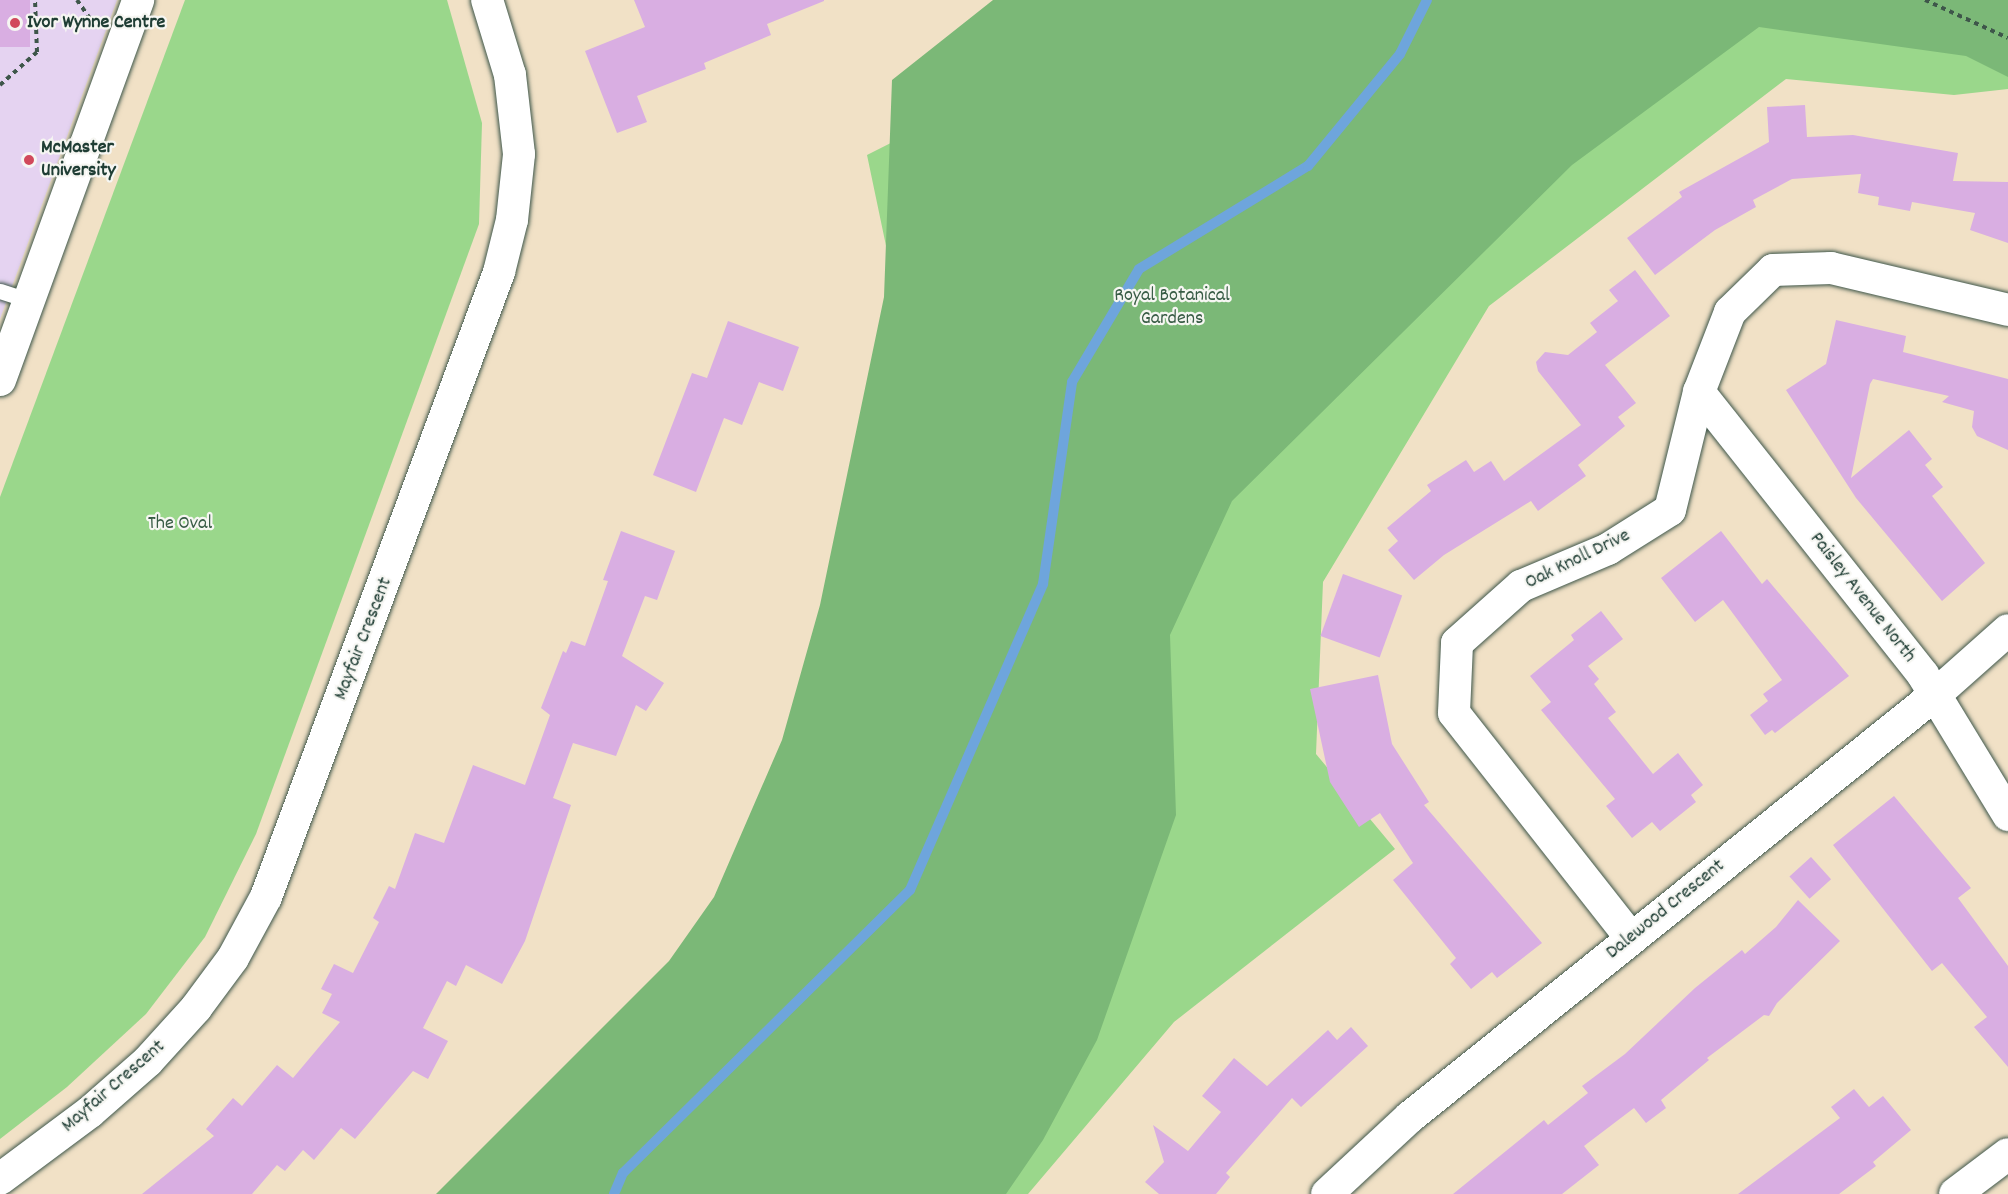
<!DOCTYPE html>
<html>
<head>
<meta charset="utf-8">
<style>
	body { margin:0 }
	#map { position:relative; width:2008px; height:1194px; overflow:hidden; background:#f1e1c6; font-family:Dekko,sans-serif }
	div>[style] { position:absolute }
	.built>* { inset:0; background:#e5d3f1 }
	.green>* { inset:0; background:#9ad78b }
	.forest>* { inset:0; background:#7bb877 }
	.stream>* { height:10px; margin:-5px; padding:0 5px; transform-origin:5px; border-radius:5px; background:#6ea5dc }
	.building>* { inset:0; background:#d9aee2; transform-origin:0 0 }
	.path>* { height:4px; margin-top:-2px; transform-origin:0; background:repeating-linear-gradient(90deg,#3e564a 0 4.5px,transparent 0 9px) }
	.roads { filter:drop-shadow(0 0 2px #3e564a) drop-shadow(0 0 2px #3e564a) }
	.lane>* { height:15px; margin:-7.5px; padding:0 7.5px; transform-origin:7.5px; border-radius:7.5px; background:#fff }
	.street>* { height:32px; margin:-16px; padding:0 16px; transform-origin:16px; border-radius:16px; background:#fff }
	.dots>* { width:16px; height:16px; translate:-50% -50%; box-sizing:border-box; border:3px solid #f6f6f2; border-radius:50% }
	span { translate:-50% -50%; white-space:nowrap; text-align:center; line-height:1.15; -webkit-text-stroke:4.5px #f6f6f2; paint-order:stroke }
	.poi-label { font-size:20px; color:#1f3d34; font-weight:700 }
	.left { translate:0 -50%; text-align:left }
	.park-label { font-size:20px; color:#385c45 }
	.street-label { font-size:20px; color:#1f3d34 }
</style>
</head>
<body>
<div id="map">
	<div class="built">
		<i style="clip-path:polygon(0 0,117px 0,0 319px)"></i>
	</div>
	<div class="green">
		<i style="clip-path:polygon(185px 0,447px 0,482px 123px,479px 224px,256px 834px,205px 937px,146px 1014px,67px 1087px,0 1139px,0 497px)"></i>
		<i style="clip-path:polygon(2008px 0,2008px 89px,1954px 95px,1786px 79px,1489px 306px,1323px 582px,1316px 754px,1395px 849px,1174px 1022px,1028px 1194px,454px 1194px,867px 809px,898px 303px,867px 155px,1140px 17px)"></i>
	</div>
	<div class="forest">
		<i style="clip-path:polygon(993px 0,2008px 0,2008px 77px,1966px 56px,1759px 27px,1572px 165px,1232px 501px,1170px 635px,1176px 815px,1097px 1040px,1043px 1140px,1006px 1194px,436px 1194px,669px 961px,714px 897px,782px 740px,820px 605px,884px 297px,892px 80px)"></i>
	</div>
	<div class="stream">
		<i style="left:614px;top:1194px;width:23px;rotate:-67deg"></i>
		<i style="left:623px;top:1173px;width:403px;rotate:-44.6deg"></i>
		<i style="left:910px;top:890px;width:334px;rotate:-66.5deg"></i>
		<i style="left:1043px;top:584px;width:204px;rotate:-81.8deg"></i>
		<i style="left:1072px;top:382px;width:131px;rotate:-59.3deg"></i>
		<i style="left:1139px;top:269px;width:198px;rotate:-31.4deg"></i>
		<i style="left:1308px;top:166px;width:145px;rotate:-50.6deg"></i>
		<i style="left:1400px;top:54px;width:60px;rotate:-63.4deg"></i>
	</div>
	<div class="building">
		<i style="left:0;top:0;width:30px;height:47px"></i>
		<i style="clip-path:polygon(634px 0,824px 0,824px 1px,767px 24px,771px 35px,704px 63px,706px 69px,637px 96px,647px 122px,617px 133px,585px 51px,645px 27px)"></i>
		<i style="clip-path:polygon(1805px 105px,1807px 137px,1853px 135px,1958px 153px,1953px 181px,2008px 182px,2008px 243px,1970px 230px,1975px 213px,1912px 202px,1910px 211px,1878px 205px,1879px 197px,1858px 193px,1861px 174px,1792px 179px,1753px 200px,1756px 207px,1715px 230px,1655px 275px,1627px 238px,1682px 197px,1679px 192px,1769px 142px,1767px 107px)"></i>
		<i style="clip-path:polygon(1635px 270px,1670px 316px,1605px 365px,1636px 403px,1618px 417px,1625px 426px,1578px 465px,1586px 476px,1538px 511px,1531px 501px,1444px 555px,1414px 580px,1388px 550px,1398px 541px,1387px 528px,1431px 491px,1427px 485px,1466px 460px,1474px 472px,1491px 461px,1504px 481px,1581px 425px,1538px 371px,1536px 362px,1545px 352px,1568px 355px,1597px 332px,1590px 323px,1618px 301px,1609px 290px)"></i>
		<i style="clip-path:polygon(1836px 320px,1906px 336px,1903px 352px,2008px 379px,2008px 450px,1977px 436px,1972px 427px,1974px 411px,1942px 402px,1949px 396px,1873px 379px,1870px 384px,1851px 478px,1909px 430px,1932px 459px,1925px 465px,1943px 487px,1932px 496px,1985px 563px,1942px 601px,1856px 498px,1786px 390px,1826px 364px)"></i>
		<i style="clip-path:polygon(728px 321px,799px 347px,783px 391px,759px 382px,742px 425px,724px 418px,696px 492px,653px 475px,692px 373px,707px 378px)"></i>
		<i style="clip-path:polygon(621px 531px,675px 551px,657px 600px,645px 596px,622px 656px,664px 683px,646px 711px,636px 705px,616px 756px,573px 743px,553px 798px,571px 805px,525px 941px,502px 984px,466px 965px,456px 986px,447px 981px,423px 1028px,448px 1041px,428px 1079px,413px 1071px,355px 1139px,341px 1128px,314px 1160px,303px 1150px,285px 1171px,277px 1165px,252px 1194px,142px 1194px,214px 1136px,206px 1129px,233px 1098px,242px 1106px,277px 1065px,293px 1078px,340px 1022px,322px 1013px,332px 994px,321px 989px,334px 964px,353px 973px,379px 922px,373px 918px,389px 886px,395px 889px,415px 833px,444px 843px,473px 765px,525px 785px,550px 715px,541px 708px,563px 651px,566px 653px,571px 641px,585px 646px,608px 581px,603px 580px)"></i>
		<i style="clip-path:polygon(1721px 531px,1762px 584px,1767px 579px,1849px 676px,1775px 733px,1772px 730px,1765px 735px,1750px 715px,1768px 701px,1763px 694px,1782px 680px,1723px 600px,1695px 622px,1661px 578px)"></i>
		<i style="left:1343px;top:574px;width:63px;height:66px;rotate:20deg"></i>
		<i style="clip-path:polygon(1601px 611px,1623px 639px,1588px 666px,1599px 679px,1594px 684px,1616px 712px,1608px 718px,1653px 774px,1678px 753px,1703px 785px,1691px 795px,1696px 802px,1660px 831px,1652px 822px,1632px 838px,1606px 806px,1615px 799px,1541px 710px,1551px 702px,1530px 676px,1574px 640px,1571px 635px)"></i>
		<i style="clip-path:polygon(1378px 675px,1392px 744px,1429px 802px,1424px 805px,1542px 943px,1497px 978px,1492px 972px,1471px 989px,1450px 964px,1456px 958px,1393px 880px,1413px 863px,1380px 813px,1359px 827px,1330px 782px,1310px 689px)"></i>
		<i style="clip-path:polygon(1894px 796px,1971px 888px,1958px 898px,2008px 966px,2008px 1067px,1974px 1027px,1987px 1017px,1942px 963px,1932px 971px,1833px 845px)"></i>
		<i style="left:1811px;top:857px;width:30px;height:29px;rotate:48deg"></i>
		<i style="clip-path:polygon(1798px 900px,1840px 941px,1777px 1003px,1769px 1016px,1764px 1015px,1707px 1058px,1709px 1060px,1661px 1100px,1666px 1108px,1646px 1123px,1634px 1108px,1584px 1146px,1599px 1165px,1562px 1194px,1453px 1194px,1544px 1120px,1548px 1125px,1588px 1093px,1582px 1086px,1625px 1054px,1695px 988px,1742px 950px,1745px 954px,1776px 927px)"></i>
		<i style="clip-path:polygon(1351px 1027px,1368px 1046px,1301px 1107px,1292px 1098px,1226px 1173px,1230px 1177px,1216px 1194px,1159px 1194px,1145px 1182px,1164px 1162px,1153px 1125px,1188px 1151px,1221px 1112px,1202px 1096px,1234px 1058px,1267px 1086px,1328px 1030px,1337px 1040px)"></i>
		<i style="clip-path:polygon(1854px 1089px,1869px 1107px,1883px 1096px,1911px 1130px,1873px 1162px,1876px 1166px,1839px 1194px,1738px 1194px,1840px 1118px,1831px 1107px)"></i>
	</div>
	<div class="path">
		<i style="left:77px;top:0;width:29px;rotate:55deg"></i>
		<i style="left:1925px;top:0;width:91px;rotate:24.6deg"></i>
		<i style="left:0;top:85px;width:50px;rotate:-41.7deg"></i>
		<i style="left:37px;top:52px;width:52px;rotate:-92.2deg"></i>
	</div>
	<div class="roads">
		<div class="lane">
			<i style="left:0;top:291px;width:32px;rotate:18deg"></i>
		</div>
		<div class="street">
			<i style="left:0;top:380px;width:404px;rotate:-70deg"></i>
			<i style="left:1699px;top:392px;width:361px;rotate:51.6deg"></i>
			<i style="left:1923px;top:675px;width:164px;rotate:58.7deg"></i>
			<i style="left:1631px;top:938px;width:286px;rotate:-128.2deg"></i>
			<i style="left:1454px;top:713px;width:70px;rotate:-87.5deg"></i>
			<i style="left:1457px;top:643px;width:86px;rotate:-41.7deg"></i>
			<i style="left:1521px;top:586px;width:95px;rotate:-23deg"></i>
			<i style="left:1608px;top:549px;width:73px;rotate:-32.2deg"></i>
			<i style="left:1670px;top:510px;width:122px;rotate:-76.2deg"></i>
			<i style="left:1699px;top:392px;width:86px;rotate:-68.8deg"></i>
			<i style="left:1730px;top:312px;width:60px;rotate:-44.3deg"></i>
			<i style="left:1773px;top:270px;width:58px;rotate:-2deg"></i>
			<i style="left:1831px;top:268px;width:182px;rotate:13.3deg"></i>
			<i style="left:0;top:1179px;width:112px;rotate:-36.7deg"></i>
			<i style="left:90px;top:1112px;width:77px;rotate:-41.3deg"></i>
			<i style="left:148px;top:1061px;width:72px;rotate:-47.8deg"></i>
			<i style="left:196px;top:1008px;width:62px;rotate:-53.5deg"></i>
			<i style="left:233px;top:958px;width:69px;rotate:-61.6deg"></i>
			<i style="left:266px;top:897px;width:667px;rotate:-69.55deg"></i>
			<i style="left:499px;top:272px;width:54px;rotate:-76deg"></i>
			<i style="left:512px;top:220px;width:66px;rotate:-83.9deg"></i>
			<i style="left:519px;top:154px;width:80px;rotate:-96.5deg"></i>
			<i style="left:510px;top:75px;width:78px;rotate:-107deg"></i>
			<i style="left:1327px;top:1194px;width:113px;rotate:-42.9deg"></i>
			<i style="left:1410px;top:1117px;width:675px;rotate:-38.81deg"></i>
			<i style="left:1936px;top:694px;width:96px;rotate:-41.6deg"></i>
			<i style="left:1955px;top:1194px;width:66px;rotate:-37deg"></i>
		</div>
	</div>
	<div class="dots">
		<i style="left:15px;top:23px;background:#d1495b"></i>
		<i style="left:29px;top:160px;background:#d1495b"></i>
	</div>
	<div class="poi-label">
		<span class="left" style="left:27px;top:23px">Ivor Wynne Centre</span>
		<span class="left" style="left:41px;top:160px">McMaster<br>University</span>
	</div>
	<div class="park-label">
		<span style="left:1172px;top:308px">Royal Botanical<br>Gardens</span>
		<span style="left:180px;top:524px">The Oval</span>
	</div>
	<div class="street-label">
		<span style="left:1578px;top:560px;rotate:-26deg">Oak Knoll Drive</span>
		<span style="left:1862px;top:598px;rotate:52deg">Paisley Avenue North</span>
		<span style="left:364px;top:639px;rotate:-69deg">Mayfair Crescent</span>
		<span style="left:1666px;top:910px;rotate:-39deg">Dalewood Crescent</span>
		<span style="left:114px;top:1087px;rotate:-41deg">Mayfair Crescent</span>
	</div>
</div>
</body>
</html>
